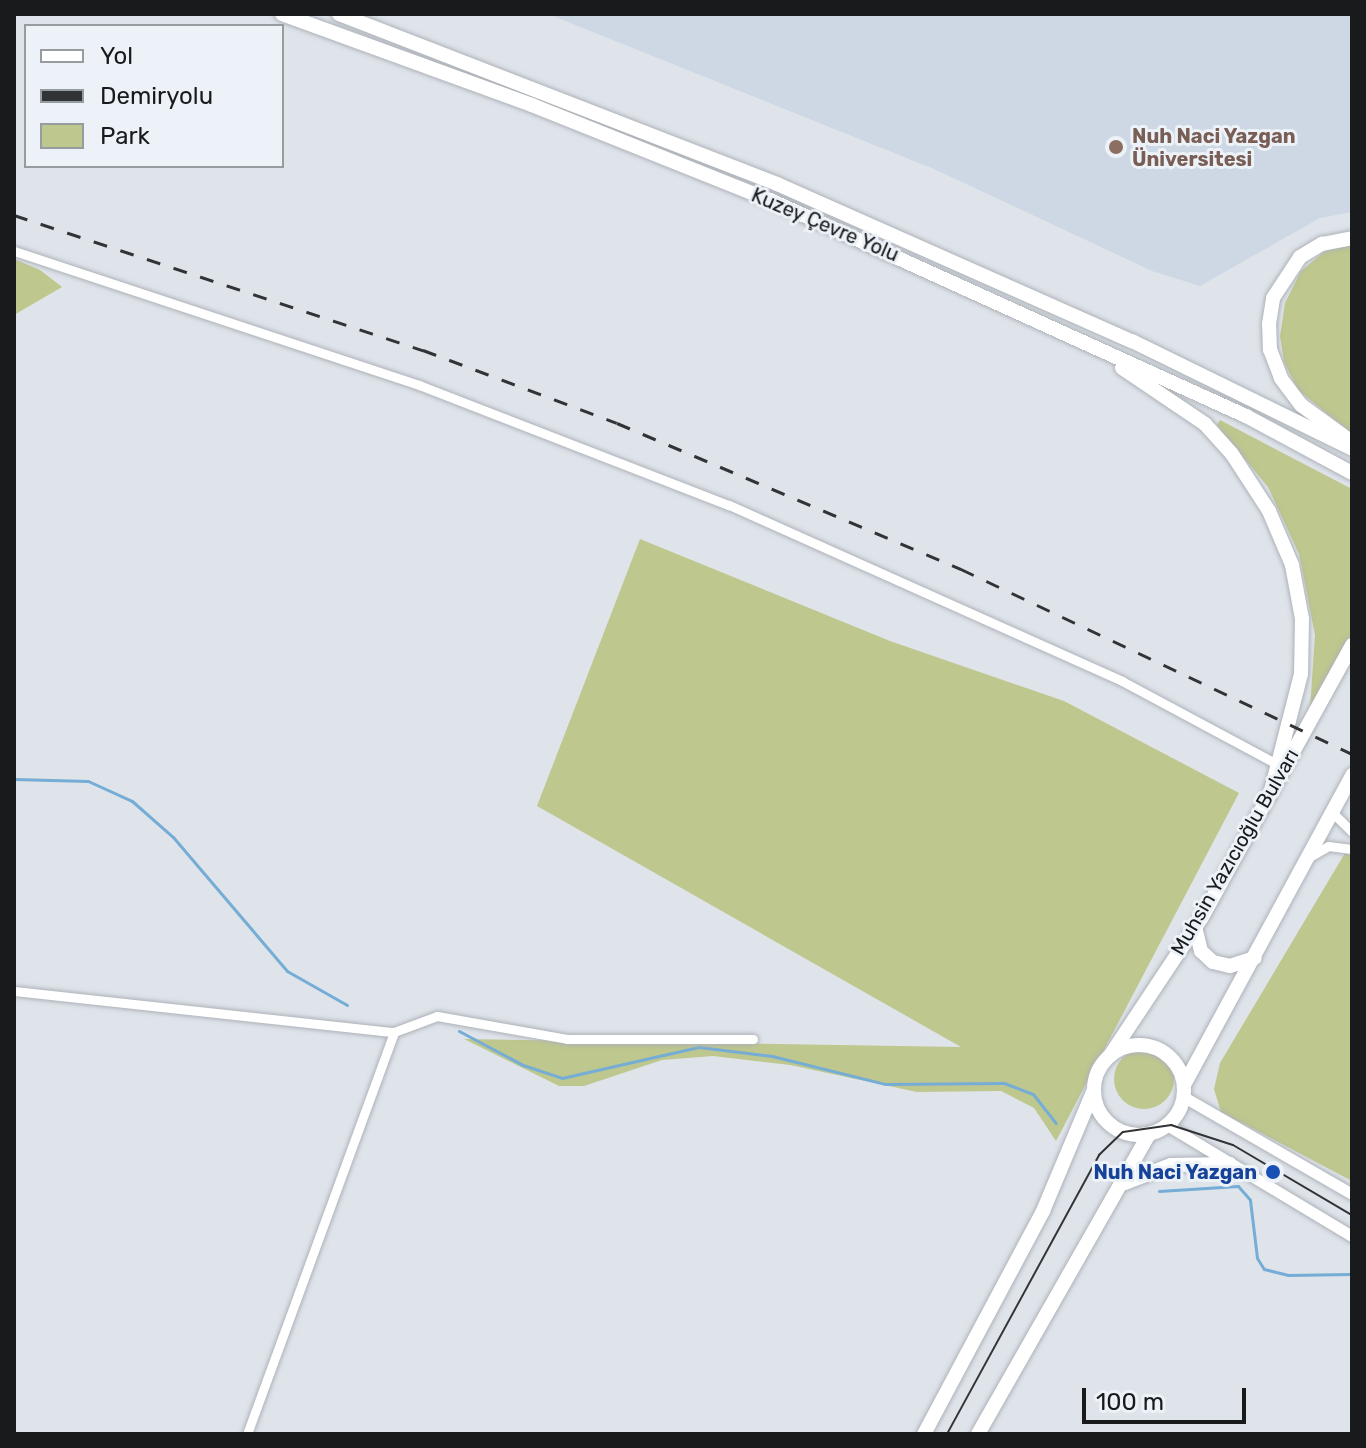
<!DOCTYPE html>
<html>
<head>
<meta charset="utf-8">
<style>
	body { margin:0 }
	#map { position:relative; width:1366px; height:1448px; overflow:hidden; background:#dfe4eb; font-family:Rubik,sans-serif }
	div>[style] { position:absolute }
	.built>* { inset:0; background:#cdd8e4 }
	.green>* { inset:0; background:#bec78d }
	.round { border-radius:50% }
	.stream>* { height:3px; margin:-1.5px; padding:0 1.5px; transform-origin:1.5px; border-radius:1.5px; background:#75add6 }
	.roads { filter:drop-shadow(0 0 2px #adb2b8) drop-shadow(0 0 2px #adb2b8) }
	.minor>* { height:9px; margin:-4.5px; padding:0 4.5px; transform-origin:4.5px; border-radius:4.5px; background:#fff }
	.tertiary>* { height:11px; margin:-5.5px; padding:0 5.5px; transform-origin:5.5px; border-radius:5.5px; background:#fff }
	.trunk>* { height:14px; margin:-7px; padding:0 7px; transform-origin:7px; border-radius:7px; background:#fff }
	.trunk>.ring { margin:-7px; padding:0; box-sizing:content-box; background:none; border:14px solid #fff; border-radius:50% }
	.tram>* { height:2px; margin:-1px; padding:0 1px; transform-origin:1px; border-radius:1px; background:#313336 }
	.rail>* { height:3px; margin-top:-1.5px; transform-origin:0; background:repeating-linear-gradient(90deg,#313336 0 14px,transparent 0 28px) }
	.dots>* { width:22px; height:22px; translate:-50% -50%; box-sizing:border-box; border:4px solid #ecf2f8; border-radius:50% }
	span { translate:-50% -50%; white-space:nowrap; text-align:center; line-height:1.15; -webkit-text-stroke:6px #ecf2f8; paint-order:stroke }
	.education-label { font-size:20px; color:#785e54; font-weight:700 }
	.left { translate:0 -50%; text-align:left }
	.street-label { font-size:20px; color:#181a1c }
	.transit-label { font-size:20px; color:#164399; font-weight:700 }
	.right { translate:-100% -50%; text-align:right }
	.frame { position:absolute; inset:0; border:16px solid #181a1c; pointer-events:none }
	.legend { position:absolute; left:24px; top:24px; width:260px; height:144px; box-sizing:border-box; background:#ecf2f8; border:2px solid #979ca0; margin:0; padding:10px 14px; list-style:none; font-size:24px; color:#181a1c }
	.legend li { display:flex; align-items:center; gap:16px; height:40px }
	.legend b { width:40px; border:2px solid #979ca0 }
	.scale { position:absolute; left:1082px; top:1388px; width:164px; height:36px; box-sizing:border-box; border:4px solid #181a1c; border-top:0; padding-left:10px; font-size:24px; line-height:28px; white-space:nowrap; color:#181a1c; -webkit-text-stroke:6px #ecf2f8; paint-order:stroke }
</style>
</head>
<body>
<div id="map">
	<div class="built">
		<i style="clip-path:polygon(548px 14px,1352px 14px,1352px 212px,1320px 218px,1200px 286px,1152px 271px,934px 169px)"></i>
	</div>
	<div class="green">
		<i style="clip-path:polygon(1352px 244px,1352px 434px,1298px 390px,1284px 362px,1280px 336px,1285px 303px,1301px 271px,1324px 252px)"></i>
		<i style="clip-path:polygon(14px 259px,40px 270px,62px 287px,14px 315px)"></i>
		<i style="clip-path:polygon(1220px 420px,1352px 489px,1352px 638px,1314px 709px,1310px 708px,1315px 635px,1299px 554px,1268px 487px,1217px 425px)"></i>
		<i style="clip-path:polygon(640px 539px,890px 641px,1064px 701px,1239px 793px,1056px 1141px,1034px 1108px,1001px 1091px,917px 1092px,790px 1065px,713px 1056px,662px 1060px,584px 1086px,559px 1086px,464px 1039px,961px 1047px,537px 806px)"></i>
		<i style="clip-path:polygon(1345px 853px,1352px 856px,1352px 1181px,1221px 1112px,1214px 1089px,1220px 1063px)"></i>
		<i class="round" style="left:1114px;top:1049px;width:60px;height:60px"></i>
	</div>
	<div class="stream">
		<i style="left:14px;top:779px;width:74px;rotate:1.5deg"></i>
		<i style="left:88px;top:781px;width:48px;rotate:24.4deg"></i>
		<i style="left:132px;top:801px;width:55px;rotate:41.3deg"></i>
		<i style="left:173px;top:837px;width:176px;rotate:49.6deg"></i>
		<i style="left:287px;top:971px;width:69px;rotate:29.5deg"></i>
		<i style="left:459px;top:1031px;width:72px;rotate:28deg"></i>
		<i style="left:523px;top:1065px;width:41px;rotate:18.4deg"></i>
		<i style="left:562px;top:1078px;width:140px;rotate:-12.8deg"></i>
		<i style="left:699px;top:1047px;width:74px;rotate:7deg"></i>
		<i style="left:772px;top:1056px;width:116px;rotate:13.9deg"></i>
		<i style="left:885px;top:1084px;width:119px;rotate:-0.5deg"></i>
		<i style="left:1004px;top:1083px;width:31px;rotate:21deg"></i>
		<i style="left:1033px;top:1094px;width:37px;rotate:52deg"></i>
		<i style="left:1159px;top:1191px;width:79px;rotate:-3.6deg"></i>
		<i style="left:1238px;top:1186px;width:18px;rotate:49deg"></i>
		<i style="left:1250px;top:1200px;width:58px;rotate:83.1deg"></i>
		<i style="left:1257px;top:1258px;width:13px;rotate:58deg"></i>
		<i style="left:1264px;top:1269px;width:25px;rotate:14deg"></i>
		<i style="left:1288px;top:1275px;width:64px;rotate:-0.9deg"></i>
	</div>
	<div class="roads">
		<div class="minor">
			<i style="left:14px;top:251px;width:427px;rotate:18.3deg"></i>
			<i style="left:419px;top:385px;width:332px;rotate:21.2deg"></i>
			<i style="left:729px;top:505px;width:431px;rotate:24.1deg"></i>
			<i style="left:1122px;top:681px;width:176px;rotate:28.2deg"></i>
			<i style="left:1332px;top:812px;width:28px;rotate:45deg"></i>
			<i style="left:1311px;top:856px;width:20px;rotate:-30deg"></i>
			<i style="left:1328px;top:846px;width:24px;rotate:7deg"></i>
			<i style="left:14px;top:991px;width:382px;rotate:6.2deg"></i>
			<i style="left:247px;top:1434px;width:428px;rotate:-69.9deg"></i>
			<i style="left:394px;top:1032px;width:46px;rotate:-20.4deg"></i>
			<i style="left:437px;top:1016px;width:132px;rotate:10deg"></i>
			<i style="left:567px;top:1039px;width:186px"></i>
		</div>
		<div class="tertiary">
			<i style="left:1184px;top:1097px;width:194px;rotate:30deg"></i>
			<i style="left:1167px;top:1125px;width:216px;rotate:31deg"></i>
		</div>
		<div class="trunk">
			<i style="left:282px;top:14px;width:266px;rotate:20deg"></i>
			<i style="left:532px;top:105px;width:256px;rotate:21.8deg"></i>
			<i style="left:770px;top:200px;width:523px;rotate:24.41deg"></i>
			<i style="left:1246px;top:416px;width:120px;rotate:28.3deg"></i>
			<i style="left:339px;top:14px;width:470px;rotate:21.2deg"></i>
			<i style="left:777px;top:184px;width:388px;rotate:23.9deg"></i>
			<i style="left:1132px;top:341px;width:245px;rotate:26.1deg"></i>
			<i style="left:1122px;top:368px;width:100px;rotate:34deg"></i>
			<i style="left:1205px;top:424px;width:40px;rotate:48deg"></i>
			<i style="left:1232px;top:454px;width:68px;rotate:57deg"></i>
			<i style="left:1269px;top:511px;width:59px;rotate:66.9deg"></i>
			<i style="left:1292px;top:565px;width:55px;rotate:79.5deg"></i>
			<i style="left:1302px;top:619px;width:55px;rotate:91deg"></i>
			<i style="left:1301px;top:674px;width:125px;rotate:104.4deg"></i>
			<i style="left:1345px;top:437px;width:54px;rotate:-144deg"></i>
			<i style="left:1301px;top:405px;width:34px;rotate:-127deg"></i>
			<i style="left:1281px;top:378px;width:30px;rotate:-111deg"></i>
			<i style="left:1270px;top:350px;width:26px;rotate:-92deg"></i>
			<i style="left:1269px;top:324px;width:26px;rotate:-81deg"></i>
			<i style="left:1273px;top:298px;width:49px;rotate:-56.6deg"></i>
			<i style="left:1300px;top:257px;width:26px;rotate:-31deg"></i>
			<i style="left:1322px;top:244px;width:31px;rotate:-11deg"></i>
			<i style="left:1195px;top:927px;width:25px;rotate:76deg"></i>
			<i style="left:1201px;top:951px;width:16px;rotate:43deg"></i>
			<i style="left:1213px;top:962px;width:17px;rotate:13deg"></i>
			<i style="left:1230px;top:966px;width:26px;rotate:-18deg"></i>
			<i class="ring" style="left:1094px;top:1045px;width:76px;height:76px"></i>
			<i style="left:1111px;top:1054px;width:164px;rotate:-56.4deg"></i>
			<i style="left:1202px;top:917px;width:311px;rotate:-61.1deg"></i>
			<i style="left:1184px;top:1085px;width:353px;rotate:-61.5deg"></i>
			<i style="left:1125px;top:1183px;width:49px;rotate:-21.4deg"></i>
			<i style="left:1171px;top:1165px;width:59px;rotate:-1deg"></i>
			<i style="left:924px;top:1434px;width:253px;rotate:-61.9deg"></i>
			<i style="left:1043px;top:1211px;width:129px;rotate:-67.2deg"></i>
			<i style="left:978px;top:1434px;width:345px;rotate:-60.3deg"></i>
		</div>
	</div>
	<div class="tram">
		<i style="left:947px;top:1434px;width:318px;rotate:-61.4deg"></i>
		<i style="left:1099px;top:1155px;width:33px;rotate:-44deg"></i>
		<i style="left:1123px;top:1132px;width:49px;rotate:-8.3deg"></i>
		<i style="left:1171px;top:1125px;width:65px;rotate:17.9deg"></i>
		<i style="left:1233px;top:1145px;width:138px;rotate:30.5deg"></i>
	</div>
	<div class="rail">
		<i style="left:14px;top:215px;width:431px;rotate:18.3deg"></i>
		<i style="left:423px;top:350px;width:207px;rotate:20.6deg"></i>
		<i style="left:617px;top:423px;width:374px;rotate:23deg"></i>
		<i style="left:961px;top:569px;width:433px;rotate:25.3deg"></i>
	</div>
	<div class="dots">
		<i style="left:1116px;top:147px;background:#8d6e63"></i>
		<i style="left:1273px;top:1172px;background:#1a4fb4"></i>
	</div>
	<div class="education-label">
		<span class="left" style="left:1132px;top:148px">Nuh Naci Yazgan<br>Üniversitesi</span>
	</div>
	<div class="street-label">
		<span style="left:825px;top:225px;rotate:23deg">Kuzey Çevre Yolu</span>
		<span style="left:1235px;top:852px;rotate:-60deg">Muhsin Yazıcıoğlu Bulvarı</span>
	</div>
	<div class="transit-label">
		<span class="right" style="left:1257px;top:1172px">Nuh Naci Yazgan</span>
	</div>
	<div class="frame"></div>
	<ul class="legend">
	<li><b style="height:10px;background:#fff"></b>Yol</li>
	<li><b style="height:10px;background:#313336"></b>Demiryolu</li>
	<li><b style="height:22px;background:#bec78d"></b>Park</li>
	</ul>
	<div class="scale">100 m</div>
</div>
</body>
</html>
